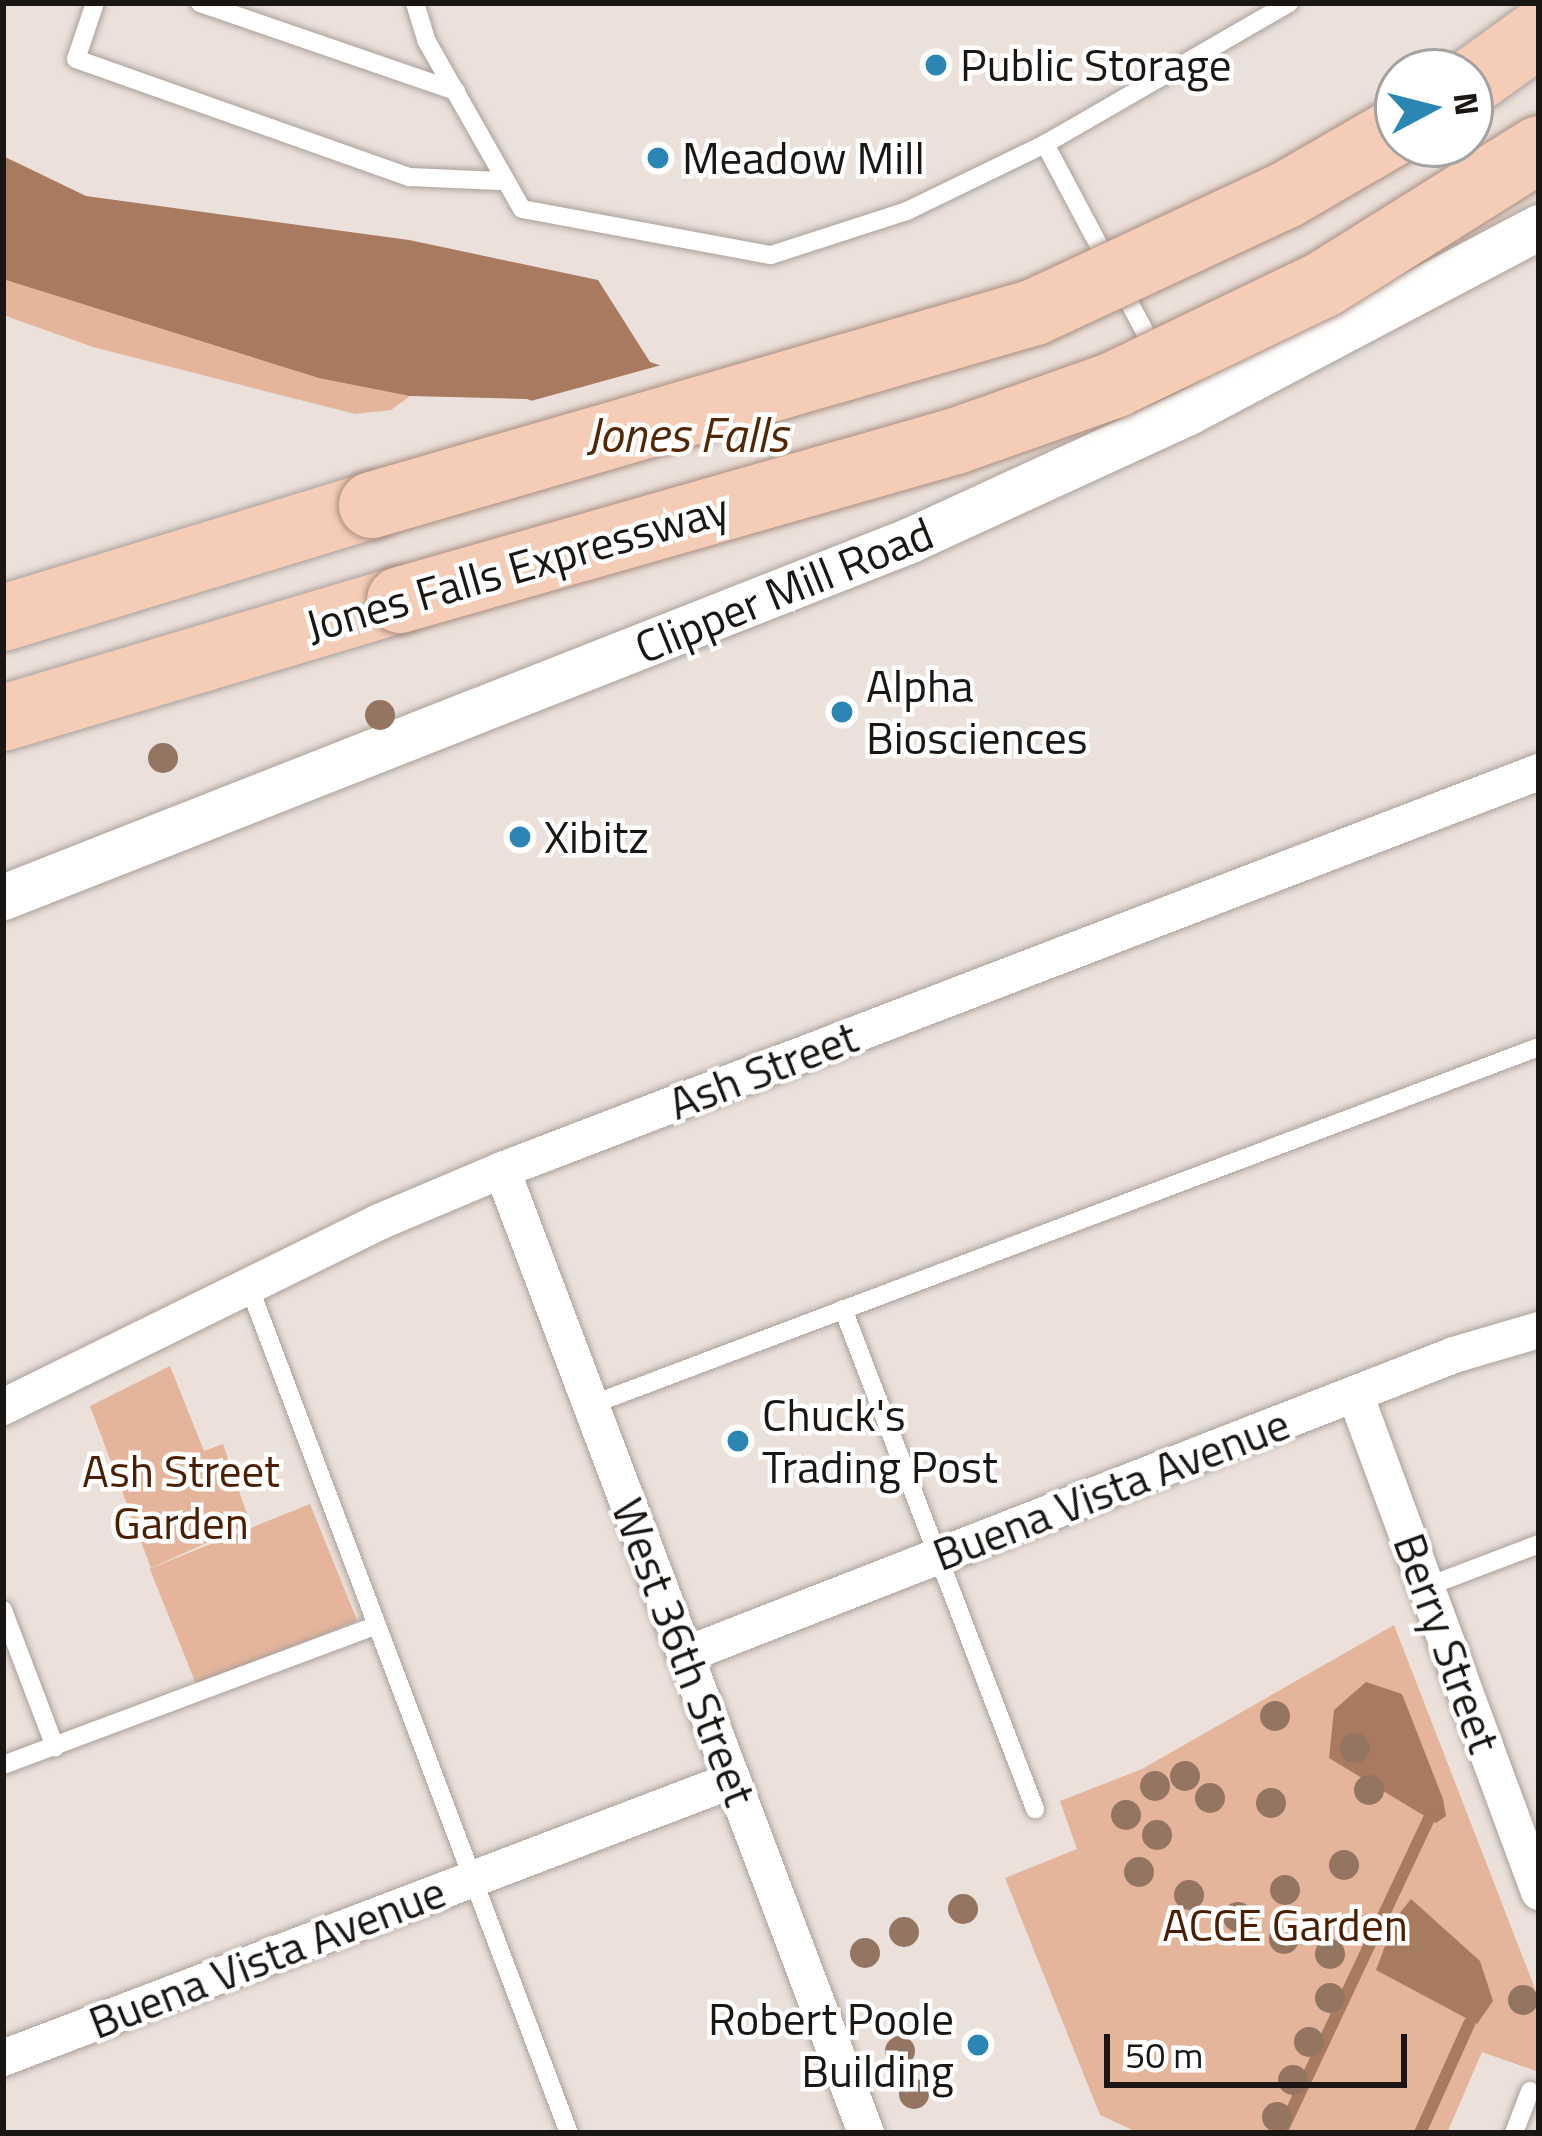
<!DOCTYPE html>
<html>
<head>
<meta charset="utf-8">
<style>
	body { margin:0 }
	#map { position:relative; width:1542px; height:2136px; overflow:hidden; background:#ebe0da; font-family:"Titillium Web",sans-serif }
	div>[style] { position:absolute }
	.green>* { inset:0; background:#e4b59b; transform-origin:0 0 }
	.water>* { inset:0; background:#a87a5f }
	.pier>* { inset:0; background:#ebe0da }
	.stream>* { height:12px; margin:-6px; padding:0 6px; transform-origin:6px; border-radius:6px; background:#a87a5f }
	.roads { filter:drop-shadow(0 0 3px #aaa09a) drop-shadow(0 0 3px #aaa09a) }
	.service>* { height:18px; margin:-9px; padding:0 9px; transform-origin:9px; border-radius:9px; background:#fff }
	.minor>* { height:36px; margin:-18px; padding:0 18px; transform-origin:18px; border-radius:18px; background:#fff }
	.tertiary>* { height:45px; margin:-22.5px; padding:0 22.5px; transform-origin:22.5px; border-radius:22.5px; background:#fff }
	.motorway>* { height:66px; margin:-33px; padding:0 33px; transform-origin:33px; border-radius:33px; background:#f5cdb7 }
	.bridges { filter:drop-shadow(0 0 3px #a88d7e) drop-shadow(0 0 3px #a88d7e) }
	.motorway-bridge>* { height:66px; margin:-33px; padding:0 33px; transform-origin:33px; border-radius:33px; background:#f5cdb7 }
	.trees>* { width:30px; height:30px; margin:-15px; border-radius:50%; background:#937562 }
	.dots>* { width:33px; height:33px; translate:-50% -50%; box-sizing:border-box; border:6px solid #fff; border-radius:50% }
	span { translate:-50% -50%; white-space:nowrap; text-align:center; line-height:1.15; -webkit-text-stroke:9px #fff; paint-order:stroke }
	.poi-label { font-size:45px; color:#191613 }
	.left { translate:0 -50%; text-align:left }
	.right { translate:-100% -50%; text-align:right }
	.street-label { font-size:45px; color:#191613 }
	.park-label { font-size:45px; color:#4b1e00 }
	.water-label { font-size:48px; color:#532604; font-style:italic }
	.frame { position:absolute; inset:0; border:6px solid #191613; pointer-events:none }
	.north { position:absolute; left:1374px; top:48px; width:120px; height:120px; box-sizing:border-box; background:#fff; border:3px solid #a3a2a1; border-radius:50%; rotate:83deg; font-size:33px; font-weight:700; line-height:48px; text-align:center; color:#191613 }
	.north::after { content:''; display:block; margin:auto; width:42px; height:54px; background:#2b86b3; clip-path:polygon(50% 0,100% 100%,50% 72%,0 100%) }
	.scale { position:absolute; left:1104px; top:2034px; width:303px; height:54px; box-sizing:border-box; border:6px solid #191613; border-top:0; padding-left:15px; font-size:36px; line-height:42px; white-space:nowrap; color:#191613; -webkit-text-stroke:9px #fff; paint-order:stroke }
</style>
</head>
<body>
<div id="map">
	<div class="green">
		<i style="clip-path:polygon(3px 276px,417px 391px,391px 410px,355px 414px,93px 347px,3px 315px)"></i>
		<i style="clip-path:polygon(170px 1366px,204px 1451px,223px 1444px,250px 1523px,151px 1568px,90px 1406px)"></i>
		<i style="left:310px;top:1504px;width:126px;height:173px;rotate:68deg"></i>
		<i style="clip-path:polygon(1394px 1625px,1539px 1999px,1539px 2072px,1482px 2052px,1447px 2133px,1139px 2133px,1100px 2115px,1005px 1878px,1077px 1849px,1060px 1801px,1142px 1769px)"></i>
	</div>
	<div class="water">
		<i style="clip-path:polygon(1539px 26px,1539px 125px,1406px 222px,1252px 303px,1093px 373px,910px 440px,715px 491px,665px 490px,560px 412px,527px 399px,410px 396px,319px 378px,3px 279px,3px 156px,86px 196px,409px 240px,598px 280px,650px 362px,706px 381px,758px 378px,939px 329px,1167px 233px,1398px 115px,1398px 144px,1470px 144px,1470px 75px)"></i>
		<i style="clip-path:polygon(1366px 1682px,1402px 1694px,1443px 1799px,1446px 1816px,1436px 1823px,1329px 1758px,1334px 1710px)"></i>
		<i style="clip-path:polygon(1411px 1899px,1480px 1961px,1493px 2001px,1477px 2024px,1376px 1970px,1395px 1919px)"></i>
	</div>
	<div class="pier">
		<i style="clip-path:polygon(1539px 20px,1539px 133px,1095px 379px,662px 496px,557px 417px,520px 404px,665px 364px,706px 375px,845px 350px,1398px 144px,1470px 144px,1470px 72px)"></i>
	</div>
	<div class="stream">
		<i style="left:1281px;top:2133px;width:347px;rotate:-64.8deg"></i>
		<i style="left:1420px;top:2133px;width:120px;rotate:-65.8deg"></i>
	</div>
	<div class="roads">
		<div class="service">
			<i style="left:95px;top:3px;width:59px;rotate:108.7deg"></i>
			<i style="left:76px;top:59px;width:354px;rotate:19.5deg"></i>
			<i style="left:410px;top:177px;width:89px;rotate:2.6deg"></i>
			<i style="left:200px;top:3px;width:271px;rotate:19deg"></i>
			<i style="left:415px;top:3px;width:39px;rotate:73deg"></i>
			<i style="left:426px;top:40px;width:194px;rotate:60.4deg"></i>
			<i style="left:522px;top:209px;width:253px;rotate:10.5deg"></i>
			<i style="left:771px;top:255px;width:143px;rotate:-17.9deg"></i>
			<i style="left:907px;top:211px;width:153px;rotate:-25.9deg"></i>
			<i style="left:1045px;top:144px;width:282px;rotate:-30deg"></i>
			<i style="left:1045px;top:144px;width:239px;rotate:62deg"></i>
			<i style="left:250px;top:1289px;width:902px;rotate:69.3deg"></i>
			<i style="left:843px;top:1309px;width:536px;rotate:68.99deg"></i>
			<i style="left:591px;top:1405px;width:1013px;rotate:-20.69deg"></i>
			<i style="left:1426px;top:1587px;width:121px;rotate:-20.8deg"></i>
			<i style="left:3px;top:1610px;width:147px;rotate:69.2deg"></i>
			<i style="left:3px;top:1765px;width:395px;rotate:-20.5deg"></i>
			<i style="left:1514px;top:2133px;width:45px;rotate:-69.1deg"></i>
		</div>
		<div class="minor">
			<i style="left:502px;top:1170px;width:1029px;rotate:69.29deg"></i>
			<i style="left:1355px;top:1394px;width:531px;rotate:69.72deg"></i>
			<i style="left:3px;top:1407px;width:419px;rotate:-26.2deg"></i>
			<i style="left:379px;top:1222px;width:134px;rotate:-22.9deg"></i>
			<i style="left:502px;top:1170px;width:1111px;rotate:-21deg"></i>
			<i style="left:685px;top:1655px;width:825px;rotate:-21.31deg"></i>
			<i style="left:1454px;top:1355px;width:89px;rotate:-16.4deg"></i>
			<i style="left:3px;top:2058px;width:781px;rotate:-20.85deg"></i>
		</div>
		<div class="tertiary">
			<i style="left:3px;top:897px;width:975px;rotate:-21.48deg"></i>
			<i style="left:910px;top:540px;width:306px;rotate:-24.7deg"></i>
			<i style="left:1188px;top:412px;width:397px;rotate:-27.8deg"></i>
		</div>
		<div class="motorway">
			<i style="left:1470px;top:83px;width:85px;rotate:-35.9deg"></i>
			<i style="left:3px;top:618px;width:386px;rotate:-17deg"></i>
			<i style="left:3px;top:718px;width:414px;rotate:-16.6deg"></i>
		</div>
	</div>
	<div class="bridges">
		<div class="motorway-bridge">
			<i style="left:372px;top:505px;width:691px;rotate:-16.23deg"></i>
			<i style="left:1035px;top:312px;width:277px;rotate:-25deg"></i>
			<i style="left:1286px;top:195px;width:129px;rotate:-30.1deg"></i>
			<i style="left:400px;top:600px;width:578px;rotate:-15.96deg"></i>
			<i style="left:956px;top:441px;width:168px;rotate:-19.5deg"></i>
			<i style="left:1114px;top:385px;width:233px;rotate:-25.7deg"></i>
			<i style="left:1324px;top:284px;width:254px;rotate:-32.1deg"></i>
		</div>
	</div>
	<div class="trees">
		<i style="left:380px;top:715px"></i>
		<i style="left:163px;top:758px"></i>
		<i style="left:1275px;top:1716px"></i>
		<i style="left:1355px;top:1748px"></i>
		<i style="left:1185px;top:1776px"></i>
		<i style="left:1155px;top:1786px"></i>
		<i style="left:1369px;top:1790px"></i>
		<i style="left:1210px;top:1798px"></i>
		<i style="left:1271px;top:1803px"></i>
		<i style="left:1126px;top:1815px"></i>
		<i style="left:1157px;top:1835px"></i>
		<i style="left:1344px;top:1865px"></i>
		<i style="left:1139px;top:1872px"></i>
		<i style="left:1285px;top:1890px"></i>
		<i style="left:1189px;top:1895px"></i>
		<i style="left:963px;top:1909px"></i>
		<i style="left:1238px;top:1917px"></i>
		<i style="left:904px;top:1932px"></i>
		<i style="left:1284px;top:1939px"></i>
		<i style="left:865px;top:1953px"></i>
		<i style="left:1330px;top:1954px"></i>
		<i style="left:1330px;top:1998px"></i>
		<i style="left:1523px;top:2000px"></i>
		<i style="left:1309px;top:2042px"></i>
		<i style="left:900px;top:2051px"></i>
		<i style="left:1293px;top:2080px"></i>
		<i style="left:914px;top:2094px"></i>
		<i style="left:1277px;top:2117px"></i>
	</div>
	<div class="dots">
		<i style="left:936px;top:65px;background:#2b86b3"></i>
		<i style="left:658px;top:158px;background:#2b86b3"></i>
		<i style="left:842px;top:712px;background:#2b86b3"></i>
		<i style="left:520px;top:837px;background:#2b86b3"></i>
		<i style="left:738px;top:1441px;background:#2b86b3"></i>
		<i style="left:978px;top:2045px;background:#2b86b3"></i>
	</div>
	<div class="poi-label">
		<span class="left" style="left:960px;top:65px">Public Storage</span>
		<span class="left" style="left:682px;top:158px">Meadow Mill</span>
		<span class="left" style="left:866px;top:712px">Alpha<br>Biosciences</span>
		<span class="left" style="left:544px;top:837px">Xibitz</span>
		<span class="left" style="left:762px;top:1441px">Chuck's<br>Trading Post</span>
		<span class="right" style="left:954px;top:2045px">Robert Poole<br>Building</span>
	</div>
	<div class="street-label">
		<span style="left:517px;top:567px;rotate:-16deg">Jones Falls Expressway</span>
		<span style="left:784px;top:590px;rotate:-22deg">Clipper Mill Road</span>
		<span style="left:763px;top:1070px;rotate:-21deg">Ash Street</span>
		<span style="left:1111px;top:1489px;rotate:-21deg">Buena Vista Avenue</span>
		<span style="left:1447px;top:1643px;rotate:70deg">Berry Street</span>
		<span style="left:684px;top:1652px;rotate:69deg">West 36th Street</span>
		<span style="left:267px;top:1957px;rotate:-21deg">Buena Vista Avenue</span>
	</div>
	<div class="park-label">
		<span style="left:181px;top:1497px">Ash Street<br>Garden</span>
		<span style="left:1285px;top:1925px">ACCE Garden</span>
	</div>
	<div class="water-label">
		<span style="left:687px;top:435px">Jones Falls</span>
	</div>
	<div class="frame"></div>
	<div class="north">N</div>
	<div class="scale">50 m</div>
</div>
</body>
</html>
